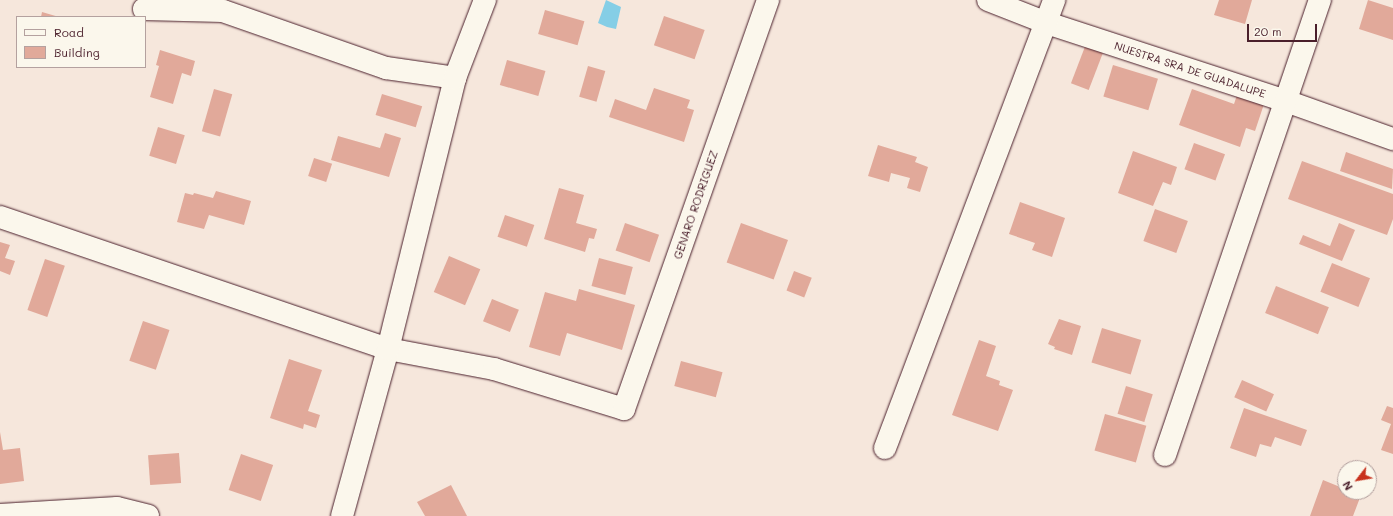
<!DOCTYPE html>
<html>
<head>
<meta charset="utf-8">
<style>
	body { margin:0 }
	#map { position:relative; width:1393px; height:516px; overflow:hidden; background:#f6e7dc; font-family:Mali,sans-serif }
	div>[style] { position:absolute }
	.water>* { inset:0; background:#85cee6 }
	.building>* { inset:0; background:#e1a99a; transform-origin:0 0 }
	.roads { filter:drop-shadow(0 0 1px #4a1f2b) drop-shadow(0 0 1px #4a1f2b) }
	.street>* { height:22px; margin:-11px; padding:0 11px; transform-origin:11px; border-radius:11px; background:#fbf7ec }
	span { translate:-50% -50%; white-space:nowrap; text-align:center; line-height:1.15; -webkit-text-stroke:3px #fbf7ec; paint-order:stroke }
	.street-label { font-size:11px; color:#4a1f2b }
	.legend { position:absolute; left:16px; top:16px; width:130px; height:52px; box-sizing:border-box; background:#fbf7ec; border:1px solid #b4a19f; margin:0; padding:5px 7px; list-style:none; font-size:12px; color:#4a1f2b }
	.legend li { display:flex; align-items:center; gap:8px; height:20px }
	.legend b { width:20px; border:1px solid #b4a19f }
	.north { position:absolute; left:1337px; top:460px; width:40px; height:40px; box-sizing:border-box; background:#fbf7ec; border:1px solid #b4a19f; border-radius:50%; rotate:239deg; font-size:11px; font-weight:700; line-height:16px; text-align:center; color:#4a1f2b }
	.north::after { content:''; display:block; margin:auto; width:14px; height:18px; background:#c8321e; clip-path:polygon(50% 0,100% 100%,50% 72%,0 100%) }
	.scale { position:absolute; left:1247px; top:24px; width:70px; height:18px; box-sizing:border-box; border:2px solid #4a1f2b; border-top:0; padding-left:5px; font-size:12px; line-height:14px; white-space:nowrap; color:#4a1f2b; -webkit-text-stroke:3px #fbf7ec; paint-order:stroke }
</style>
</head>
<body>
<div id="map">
	<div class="water">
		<i style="clip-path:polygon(606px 0,621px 7px,616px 29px,607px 27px,598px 23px)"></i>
	</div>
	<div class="building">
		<i style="clip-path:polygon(1219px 0,1252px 0,1245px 24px,1214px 15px)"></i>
		<i style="clip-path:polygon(1368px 0,1393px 8px,1393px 40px,1359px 29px)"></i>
		<i style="left:545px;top:10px;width:41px;height:25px;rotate:16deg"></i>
		<i style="clip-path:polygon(42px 12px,59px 17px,41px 17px)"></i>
		<i style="left:664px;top:16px;width:43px;height:31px;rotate:19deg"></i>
		<i style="left:1086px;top:44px;width:19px;height:42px;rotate:21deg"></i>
		<i style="clip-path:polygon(160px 50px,195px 61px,191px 76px,182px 73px,173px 104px,150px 97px,159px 66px,156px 65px)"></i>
		<i style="left:507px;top:60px;width:40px;height:26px;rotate:16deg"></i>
		<i style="left:1113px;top:65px;width:47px;height:33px;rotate:17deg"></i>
		<i style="left:588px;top:66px;width:18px;height:32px;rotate:16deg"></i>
		<i style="clip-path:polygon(654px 88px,690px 100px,687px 108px,694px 110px,684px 142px,609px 117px,615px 99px,646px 110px)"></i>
		<i style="left:214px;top:89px;width:19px;height:44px;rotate:16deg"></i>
		<i style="clip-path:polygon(1192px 89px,1234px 104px,1237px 95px,1264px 104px,1255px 131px,1246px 128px,1240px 147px,1179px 125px)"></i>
		<i style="left:382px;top:94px;width:42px;height:22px;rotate:17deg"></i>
		<i style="left:158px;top:127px;width:28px;height:30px;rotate:17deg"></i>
		<i style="clip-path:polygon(385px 133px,401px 138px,389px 177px,331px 160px,338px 136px,380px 148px)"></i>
		<i style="left:1194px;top:143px;width:33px;height:28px;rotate:20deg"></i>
		<i style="clip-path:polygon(878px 145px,917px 157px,915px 162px,928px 167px,920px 192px,907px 188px,910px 178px,891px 173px,889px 182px,868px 176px)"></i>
		<i style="clip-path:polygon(1133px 151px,1177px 167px,1171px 185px,1163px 182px,1153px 206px,1118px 193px)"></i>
		<i style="clip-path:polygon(1346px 152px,1393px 169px,1392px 189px,1340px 171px)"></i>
		<i style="left:314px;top:158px;width:19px;height:19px;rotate:18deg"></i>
		<i style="clip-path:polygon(1302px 161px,1393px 194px,1393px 219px,1387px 235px,1288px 199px)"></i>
		<i style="clip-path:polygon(559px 188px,584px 195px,576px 223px,597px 229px,594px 239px,589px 238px,585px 252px,544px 239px)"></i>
		<i style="clip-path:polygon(216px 191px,251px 201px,244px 225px,209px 215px,204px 229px,177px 222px,185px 193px,193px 195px,194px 193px,213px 198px)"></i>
		<i style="clip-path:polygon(1020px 202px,1065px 218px,1052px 257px,1032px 250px,1035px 243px,1009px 234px)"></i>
		<i style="left:1155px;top:209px;width:35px;height:34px;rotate:20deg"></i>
		<i style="left:505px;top:215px;width:31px;height:23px;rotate:19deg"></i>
		<i style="left:625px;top:223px;width:36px;height:29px;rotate:19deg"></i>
		<i style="left:741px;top:223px;width:50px;height:42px;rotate:20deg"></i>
		<i style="clip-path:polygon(1339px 223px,1355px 230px,1342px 261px,1299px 244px,1303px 235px,1330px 246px)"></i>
		<i style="clip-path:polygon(0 242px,10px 245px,5px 258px,15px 261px,10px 275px,0 271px)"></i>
		<i style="left:449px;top:256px;width:34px;height:39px;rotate:23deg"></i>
		<i style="left:599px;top:258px;width:35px;height:29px;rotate:15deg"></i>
		<i style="left:45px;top:259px;width:21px;height:54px;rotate:19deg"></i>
		<i style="left:1332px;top:263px;width:41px;height:31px;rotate:22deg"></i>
		<i style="left:794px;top:271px;width:19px;height:21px;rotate:21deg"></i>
		<i style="left:1276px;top:286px;width:57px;height:29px;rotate:22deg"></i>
		<i style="clip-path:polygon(579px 289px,635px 305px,622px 350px,567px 333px,560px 356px,529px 347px,545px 292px,576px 301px)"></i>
		<i style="left:492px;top:299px;width:29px;height:24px;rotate:22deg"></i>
		<i style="clip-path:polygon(1059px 319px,1081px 326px,1072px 355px,1054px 349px,1055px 347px,1048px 344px)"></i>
		<i style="left:143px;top:321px;width:28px;height:42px;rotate:19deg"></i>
		<i style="left:1102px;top:328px;width:41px;height:36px;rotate:17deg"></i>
		<i style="clip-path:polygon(979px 340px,996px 346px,986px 376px,1000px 381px,999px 385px,1013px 390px,998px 431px,952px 415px)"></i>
		<i style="clip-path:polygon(289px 359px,322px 370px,308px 411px,320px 415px,316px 428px,304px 424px,303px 429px,270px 418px)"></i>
		<i style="left:681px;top:361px;width:43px;height:26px;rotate:15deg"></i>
		<i style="left:1242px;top:380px;width:35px;height:19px;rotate:24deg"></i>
		<i style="left:1126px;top:386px;width:28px;height:29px;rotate:17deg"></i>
		<i style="clip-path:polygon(1387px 406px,1393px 408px,1393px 454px,1381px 450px,1391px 424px,1381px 420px)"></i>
		<i style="clip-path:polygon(1244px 408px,1307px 430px,1301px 446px,1275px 437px,1271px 447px,1260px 444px,1256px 457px,1230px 448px)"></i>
		<i style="left:1105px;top:414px;width:43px;height:38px;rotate:16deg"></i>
		<i style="clip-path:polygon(0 432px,3px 450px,20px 448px,24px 481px,0 484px)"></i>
		<i style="left:179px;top:453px;width:30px;height:31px;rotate:86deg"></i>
		<i style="left:241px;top:454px;width:34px;height:38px;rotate:19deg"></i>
		<i style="clip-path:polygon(1323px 480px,1345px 489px,1345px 492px,1353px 492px,1361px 495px,1353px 516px,1310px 516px)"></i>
		<i style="clip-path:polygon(451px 485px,467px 516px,425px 516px,417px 502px)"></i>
	</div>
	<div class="roads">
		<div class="street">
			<i style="left:988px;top:0;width:63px;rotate:21.3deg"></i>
			<i style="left:1047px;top:23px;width:251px;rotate:18.1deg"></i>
			<i style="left:1286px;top:101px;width:114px;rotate:19.6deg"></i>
			<i style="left:144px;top:9px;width:79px;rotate:1.5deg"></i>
			<i style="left:223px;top:11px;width:173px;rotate:19.3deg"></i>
			<i style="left:386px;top:68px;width:70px;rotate:8.2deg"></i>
			<i style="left:0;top:217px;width:410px;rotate:18.8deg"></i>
			<i style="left:388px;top:349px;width:108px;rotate:10.7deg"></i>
			<i style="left:494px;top:369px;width:136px;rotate:17.1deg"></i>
			<i style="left:624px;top:409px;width:434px;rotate:-70.6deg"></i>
			<i style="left:885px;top:448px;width:479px;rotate:-69.3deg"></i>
			<i style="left:1165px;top:455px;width:481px;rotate:-71.2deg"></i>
			<i style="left:0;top:515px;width:117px;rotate:-3.4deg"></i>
			<i style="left:117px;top:508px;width:32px;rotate:14deg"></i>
			<i style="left:342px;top:516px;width:173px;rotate:-74.6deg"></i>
			<i style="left:388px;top:349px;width:279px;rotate:-76.1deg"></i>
			<i style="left:455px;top:78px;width:84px;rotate:-69deg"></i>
		</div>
	</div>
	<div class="street-label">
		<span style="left:1190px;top:70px;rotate:18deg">NUESTRA SRA DE GUADALUPE</span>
		<span style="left:696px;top:205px;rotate:-71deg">GENARO RODRIGUEZ</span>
	</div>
	<ul class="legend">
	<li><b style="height:5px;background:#fbf7ec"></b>Road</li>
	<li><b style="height:11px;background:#e1a99a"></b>Building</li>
	</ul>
	<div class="north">N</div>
	<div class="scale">20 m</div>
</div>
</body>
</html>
